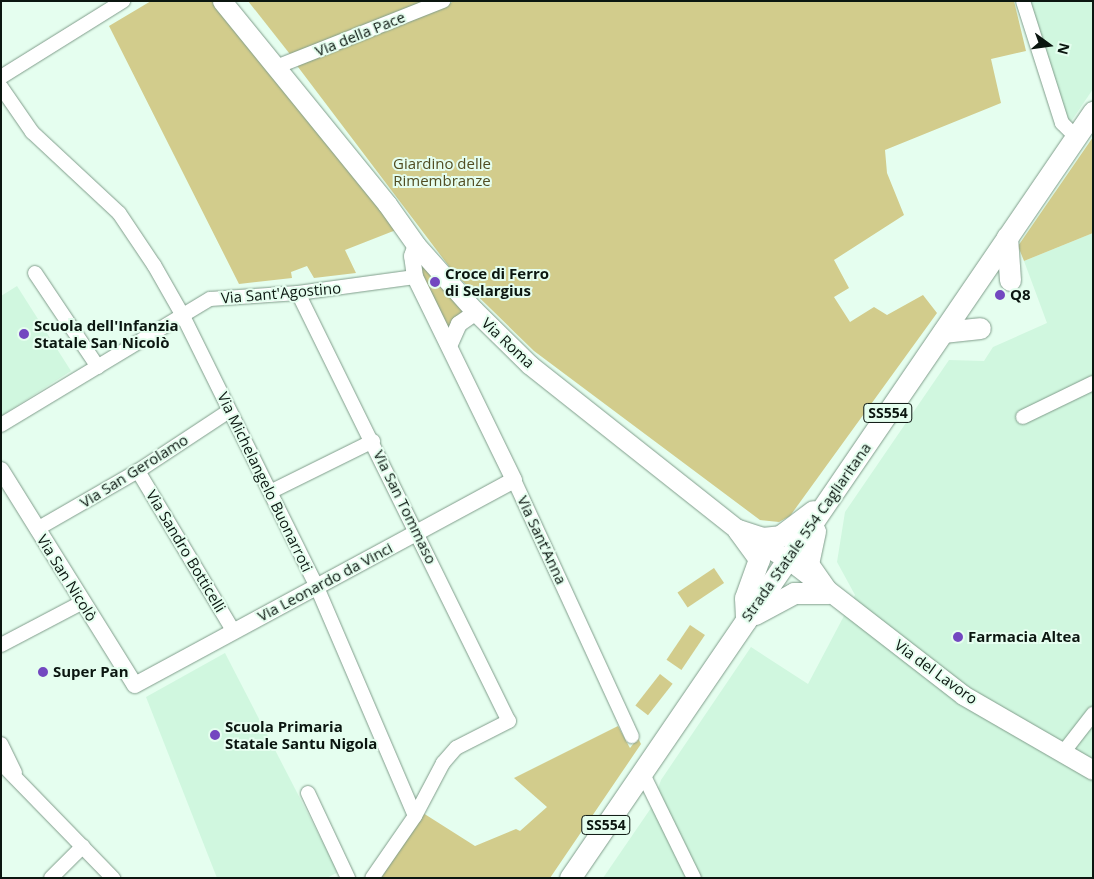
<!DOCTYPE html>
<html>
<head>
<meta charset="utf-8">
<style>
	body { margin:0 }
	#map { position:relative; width:1094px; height:879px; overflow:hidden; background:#e5feef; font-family:"Open Sans",sans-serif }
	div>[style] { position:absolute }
	.built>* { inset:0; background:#d0f7df }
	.green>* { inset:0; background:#d2cc8c; transform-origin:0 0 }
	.roads { filter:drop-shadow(0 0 1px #809d8b) drop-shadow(0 0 1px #809d8b) }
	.minor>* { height:14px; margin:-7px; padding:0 7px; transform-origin:7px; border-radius:7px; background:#fff }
	.tertiary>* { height:16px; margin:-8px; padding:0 8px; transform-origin:8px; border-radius:8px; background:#fff }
	.secondary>* { height:19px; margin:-9.5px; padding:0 9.5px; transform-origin:9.5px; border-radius:9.5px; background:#fff }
	.primary>* { height:21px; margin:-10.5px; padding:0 10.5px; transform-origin:10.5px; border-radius:10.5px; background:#fff }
	.dots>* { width:14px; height:14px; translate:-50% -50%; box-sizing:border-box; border:2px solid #e5feef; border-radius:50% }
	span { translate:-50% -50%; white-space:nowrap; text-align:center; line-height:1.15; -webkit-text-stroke:4px #e5feef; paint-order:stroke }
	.shield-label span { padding:1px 4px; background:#e5feef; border:1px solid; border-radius:4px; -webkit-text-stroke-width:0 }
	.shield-label { font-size:14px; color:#0b1610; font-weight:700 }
	.street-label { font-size:15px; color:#0b1610 }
	.park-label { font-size:15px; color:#514d22 }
	.poi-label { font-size:15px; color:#0b1610; font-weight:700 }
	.left { translate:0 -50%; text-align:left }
	.frame { position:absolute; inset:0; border:2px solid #0b1610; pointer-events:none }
	.north { position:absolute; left:1024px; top:20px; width:50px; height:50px; -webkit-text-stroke:4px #e5feef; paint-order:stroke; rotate:104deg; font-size:14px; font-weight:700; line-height:20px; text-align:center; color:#0b1610 }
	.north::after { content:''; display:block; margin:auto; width:18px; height:22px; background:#0b1610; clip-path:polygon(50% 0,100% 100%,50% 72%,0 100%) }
</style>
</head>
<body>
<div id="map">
	<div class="built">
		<i style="clip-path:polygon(1024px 1px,1093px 1px,1093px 89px,1066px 129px)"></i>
		<i style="clip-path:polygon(1093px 233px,1093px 878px,603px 878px,651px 808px,661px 780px,751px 647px,808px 684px,855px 595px,837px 562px,845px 512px,949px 360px,984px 361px,993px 347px,1047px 323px,1024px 261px)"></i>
		<i style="clip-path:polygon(17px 286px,71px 371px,1px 416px,1px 296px)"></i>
		<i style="clip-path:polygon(225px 653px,338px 872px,327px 878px,217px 878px,146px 697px)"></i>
	</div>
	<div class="green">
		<i style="clip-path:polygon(151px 1px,213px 1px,396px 230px,345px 250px,356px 273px,314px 278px,307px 266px,291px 272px,292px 278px,239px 284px,109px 26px)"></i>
		<i style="clip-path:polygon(248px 1px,432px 1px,293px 58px)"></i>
		<i style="clip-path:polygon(455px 1px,1014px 1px,1026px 51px,991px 59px,1001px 103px,885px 150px,887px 173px,904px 215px,834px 260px,849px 288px,834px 297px,850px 322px,874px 307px,887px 315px,923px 295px,937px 313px,790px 516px,779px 522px,760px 520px,534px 351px,454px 273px,295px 63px)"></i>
		<i style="clip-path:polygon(1093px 137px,1093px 233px,1024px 261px,1018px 246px)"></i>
		<i style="clip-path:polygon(420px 257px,470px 314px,445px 331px,415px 264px)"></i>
		<i style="left:714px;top:568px;width:18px;height:44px;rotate:56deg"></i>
		<i style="left:690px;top:625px;width:18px;height:42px;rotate:34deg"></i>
		<i style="left:660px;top:674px;width:16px;height:40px;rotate:38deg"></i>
		<i style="clip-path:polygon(618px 726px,630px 748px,638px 738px,641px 744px,550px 878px,381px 878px,423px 813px,475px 846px,516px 829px,520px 831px,547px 807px,514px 778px)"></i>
	</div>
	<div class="roads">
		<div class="minor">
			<i style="left:1023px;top:1px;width:128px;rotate:72.3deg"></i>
			<i style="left:1062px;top:123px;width:20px;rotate:45deg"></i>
			<i style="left:276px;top:67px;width:180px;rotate:-21.6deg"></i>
			<i style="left:1px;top:77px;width:144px;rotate:-31.9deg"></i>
			<i style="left:1px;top:87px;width:55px;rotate:55.4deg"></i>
			<i style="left:32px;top:132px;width:119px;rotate:43deg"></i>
			<i style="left:119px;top:213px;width:63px;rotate:56.1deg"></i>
			<i style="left:154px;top:265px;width:59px;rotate:60.4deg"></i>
			<i style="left:183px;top:316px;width:300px;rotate:63.7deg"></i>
			<i style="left:316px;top:585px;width:251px;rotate:66.8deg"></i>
			<i style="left:35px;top:273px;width:113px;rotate:56.2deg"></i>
			<i style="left:298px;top:293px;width:477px;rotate:63.8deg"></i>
			<i style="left:509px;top:721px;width:59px;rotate:153deg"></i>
			<i style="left:456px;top:748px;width:20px;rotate:131deg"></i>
			<i style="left:443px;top:763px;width:60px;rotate:117.8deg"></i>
			<i style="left:415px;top:816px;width:75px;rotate:124.7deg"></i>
			<i style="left:1023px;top:417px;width:78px;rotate:-25.9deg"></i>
			<i style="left:1px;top:425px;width:244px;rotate:-31.1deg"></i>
			<i style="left:210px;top:299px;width:88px;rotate:-3.9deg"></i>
			<i style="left:298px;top:293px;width:118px;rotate:-7.8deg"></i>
			<i style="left:138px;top:471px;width:187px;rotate:59.2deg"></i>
			<i style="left:514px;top:480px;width:282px;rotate:65.3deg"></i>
			<i style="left:270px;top:492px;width:115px;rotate:-26.3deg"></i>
			<i style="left:37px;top:529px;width:116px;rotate:-29.9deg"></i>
			<i style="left:138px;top:471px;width:109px;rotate:-33.4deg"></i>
			<i style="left:1px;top:645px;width:93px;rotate:-27.7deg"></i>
			<i style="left:1px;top:744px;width:32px;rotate:64deg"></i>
			<i style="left:1062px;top:754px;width:51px;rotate:-52.2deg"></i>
			<i style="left:1px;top:763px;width:161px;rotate:45.8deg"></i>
			<i style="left:642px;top:772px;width:118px;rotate:63.9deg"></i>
			<i style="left:308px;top:793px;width:94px;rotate:64.8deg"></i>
			<i style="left:51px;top:878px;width:45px;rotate:-45deg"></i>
		</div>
		<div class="tertiary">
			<i style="left:450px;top:344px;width:22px;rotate:-66deg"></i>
			<i style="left:459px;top:324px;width:21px;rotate:-35deg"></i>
			<i style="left:1px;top:470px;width:253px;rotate:58.1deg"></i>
			<i style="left:135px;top:685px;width:322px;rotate:-28.4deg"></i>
			<i style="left:418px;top:532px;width:109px;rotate:-28.4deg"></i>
			<i style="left:514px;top:480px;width:226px;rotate:-116deg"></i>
			<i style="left:415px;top:277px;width:21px;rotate:-98deg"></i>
			<i style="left:412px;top:256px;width:12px;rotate:-70deg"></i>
		</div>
		<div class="secondary">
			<i style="left:222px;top:1px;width:262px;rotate:50.9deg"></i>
			<i style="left:387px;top:204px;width:50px;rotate:54.7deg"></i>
			<i style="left:416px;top:245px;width:87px;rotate:48.3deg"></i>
			<i style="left:474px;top:310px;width:78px;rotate:44.5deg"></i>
			<i style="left:530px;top:365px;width:265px;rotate:38.4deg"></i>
			<i style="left:738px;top:530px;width:59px;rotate:30.5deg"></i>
			<i style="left:789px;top:560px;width:220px;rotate:37.8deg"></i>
			<i style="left:963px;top:695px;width:150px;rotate:30deg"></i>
		</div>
		<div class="primary">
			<i style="left:1007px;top:237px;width:43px;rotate:86deg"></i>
			<i style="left:943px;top:332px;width:37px;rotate:-6deg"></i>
			<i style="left:738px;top:530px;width:25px;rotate:18deg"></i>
			<i style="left:762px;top:538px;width:18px;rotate:-6deg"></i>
			<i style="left:780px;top:536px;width:41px;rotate:-37.1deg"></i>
			<i style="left:738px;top:530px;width:36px;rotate:54deg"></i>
			<i style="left:759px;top:559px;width:41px;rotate:109.7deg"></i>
			<i style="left:745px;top:598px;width:22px;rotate:87deg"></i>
			<i style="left:815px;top:531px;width:34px;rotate:102deg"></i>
			<i style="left:808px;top:564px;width:35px;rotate:55deg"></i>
			<i style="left:755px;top:614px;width:44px;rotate:-28.3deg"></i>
			<i style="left:794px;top:593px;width:34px"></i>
			<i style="left:570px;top:878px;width:928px;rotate:-55.68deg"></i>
		</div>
	</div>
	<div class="dots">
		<i style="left:435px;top:282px;background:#7348c0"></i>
		<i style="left:1000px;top:295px;background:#7348c0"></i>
		<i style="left:24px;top:334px;background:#7348c0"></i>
		<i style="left:958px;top:637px;background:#7348c0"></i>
		<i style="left:43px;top:672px;background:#7348c0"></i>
		<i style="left:215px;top:735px;background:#7348c0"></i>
	</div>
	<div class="shield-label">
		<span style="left:888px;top:413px">SS554</span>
		<span style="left:606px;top:825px">SS554</span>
	</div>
	<div class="street-label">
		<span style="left:360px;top:34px;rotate:-22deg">Via della Pace</span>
		<span style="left:281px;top:293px;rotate:-5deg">Via Sant'Agostino</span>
		<span style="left:508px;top:343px;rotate:43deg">Via Roma</span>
		<span style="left:134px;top:471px;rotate:-32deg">Via San Gerolamo</span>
		<span style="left:265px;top:482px;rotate:64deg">Via Michelangelo Buonarroti</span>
		<span style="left:405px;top:507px;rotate:64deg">Via San Tommaso</span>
		<span style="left:806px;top:532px;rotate:-55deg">Strada Statale 554 Cagliaritana</span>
		<span style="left:542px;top:540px;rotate:65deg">Via Sant'Anna</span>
		<span style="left:186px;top:551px;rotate:59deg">Via Sandro Botticelli</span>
		<span style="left:67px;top:578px;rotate:58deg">Via San Nicolò</span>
		<span style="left:325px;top:582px;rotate:-28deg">Via Leonardo da Vinci</span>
		<span style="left:936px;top:672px;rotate:36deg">Via del Lavoro</span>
	</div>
	<div class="park-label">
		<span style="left:442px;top:172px">Giardino delle<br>Rimembranze</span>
	</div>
	<div class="poi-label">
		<span class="left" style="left:445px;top:282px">Croce di Ferro<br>di Selargius</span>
		<span class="left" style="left:1010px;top:295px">Q8</span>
		<span class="left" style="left:34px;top:334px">Scuola dell'Infanzia<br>Statale San Nicolò</span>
		<span class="left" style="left:968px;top:637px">Farmacia Altea</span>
		<span class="left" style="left:53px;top:672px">Super Pan</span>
		<span class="left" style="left:225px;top:735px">Scuola Primaria<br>Statale Santu Nigola</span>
	</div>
	<div class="frame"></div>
	<div class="north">N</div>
</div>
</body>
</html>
